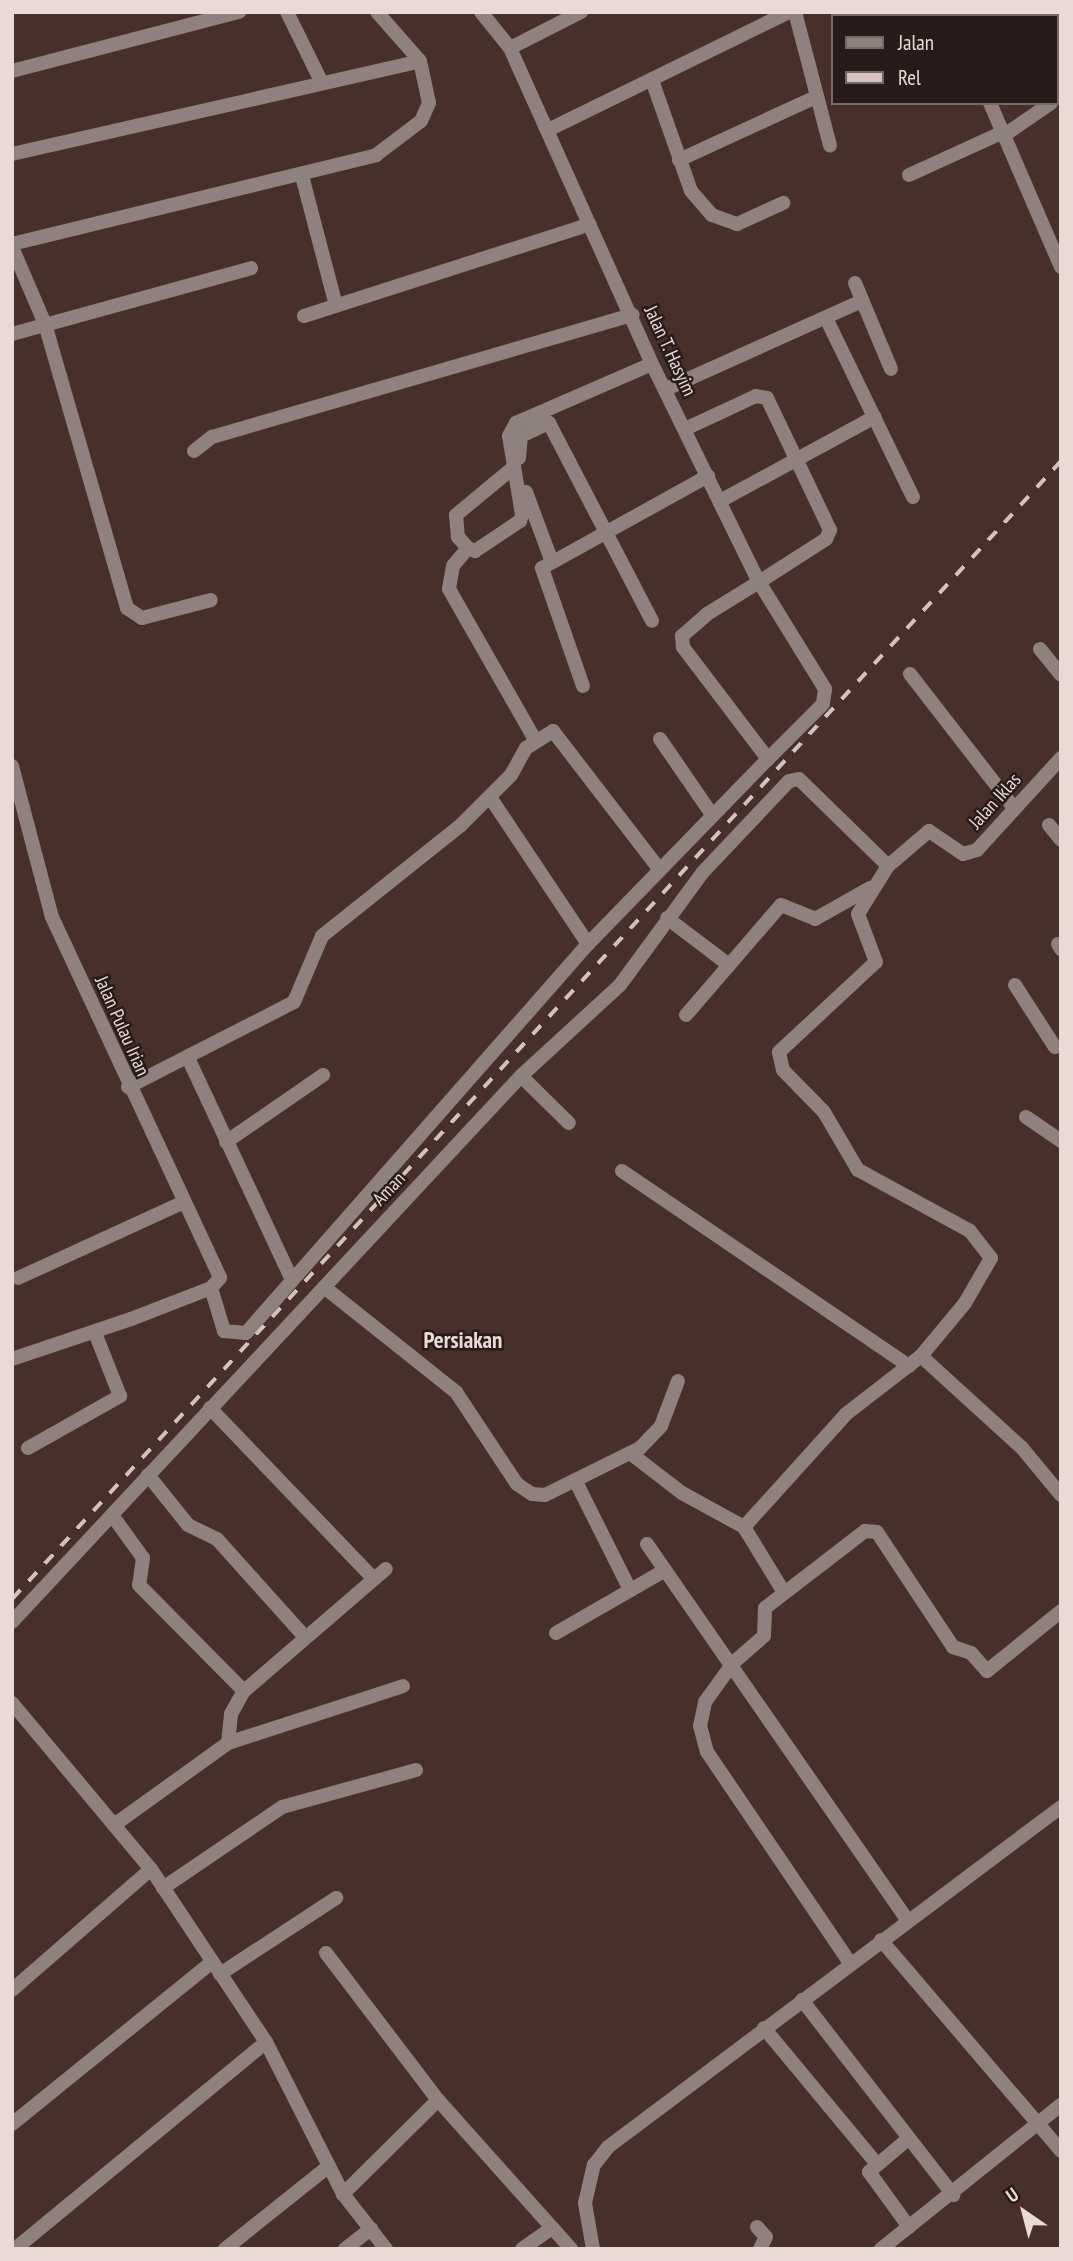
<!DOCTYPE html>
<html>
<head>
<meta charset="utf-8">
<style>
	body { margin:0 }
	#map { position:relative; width:1073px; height:2261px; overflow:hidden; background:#48302a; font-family:"PT Sans Narrow",sans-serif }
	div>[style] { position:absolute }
	.minor>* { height:14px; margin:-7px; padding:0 7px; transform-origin:7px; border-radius:7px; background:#8e817e }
	.rail>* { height:3.5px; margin-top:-1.75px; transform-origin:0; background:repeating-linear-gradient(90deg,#d3c2be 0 12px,transparent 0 24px) }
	span { translate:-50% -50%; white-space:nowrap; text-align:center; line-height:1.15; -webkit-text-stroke:5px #271c19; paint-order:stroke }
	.street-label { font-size:19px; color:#eadad6 }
	.quarter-label { font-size:23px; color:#eadad6; font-weight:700 }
	.frame { position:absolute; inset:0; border:14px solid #eadad6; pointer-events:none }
	.legend { position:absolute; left:831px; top:14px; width:228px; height:91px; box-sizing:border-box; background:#271c19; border:2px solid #756865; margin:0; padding:9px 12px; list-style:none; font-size:21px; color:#eadad6 }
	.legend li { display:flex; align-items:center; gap:14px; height:35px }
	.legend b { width:35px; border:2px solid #756865 }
	.north { position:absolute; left:989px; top:2177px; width:70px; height:70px; -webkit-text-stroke:5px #271c19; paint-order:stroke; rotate:325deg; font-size:19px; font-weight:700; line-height:28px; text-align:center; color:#eadad6 }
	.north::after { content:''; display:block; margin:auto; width:24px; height:32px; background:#eadad6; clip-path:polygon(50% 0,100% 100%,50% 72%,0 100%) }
</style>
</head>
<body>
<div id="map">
	<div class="minor">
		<i style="left:287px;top:12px;width:79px;rotate:63.8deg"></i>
		<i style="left:481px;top:12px;width:46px;rotate:51.1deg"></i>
		<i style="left:510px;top:48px;width:346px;rotate:65.8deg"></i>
		<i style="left:652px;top:364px;width:243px;rotate:63.9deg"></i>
		<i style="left:759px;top:582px;width:126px;rotate:58.3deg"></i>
		<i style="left:825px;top:689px;width:15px;rotate:98deg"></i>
		<i style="left:823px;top:704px;width:78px;rotate:135deg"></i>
		<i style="left:768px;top:759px;width:141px;rotate:-127.2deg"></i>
		<i style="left:683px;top:647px;width:11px;rotate:-95deg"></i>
		<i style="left:682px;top:636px;width:33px;rotate:-41deg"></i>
		<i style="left:707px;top:614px;width:61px;rotate:-31.6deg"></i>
		<i style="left:759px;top:582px;width:80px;rotate:-32.7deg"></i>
		<i style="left:826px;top:539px;width:10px;rotate:-66deg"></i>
		<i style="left:830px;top:530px;width:146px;rotate:-115.5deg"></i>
		<i style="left:767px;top:398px;width:11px;rotate:-170deg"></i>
		<i style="left:756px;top:396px;width:78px;rotate:155.1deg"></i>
		<i style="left:795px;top:12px;width:138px;rotate:75.3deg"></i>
		<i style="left:950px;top:12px;width:4px;rotate:63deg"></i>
		<i style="left:510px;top:48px;width:80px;rotate:-26.9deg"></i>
		<i style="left:12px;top:71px;width:235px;rotate:-14.6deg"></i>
		<i style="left:653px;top:83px;width:114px;rotate:70.6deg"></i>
		<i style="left:691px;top:191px;width:32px;rotate:49deg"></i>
		<i style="left:712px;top:215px;width:27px;rotate:20deg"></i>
		<i style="left:737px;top:224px;width:51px;rotate:-24.5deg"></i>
		<i style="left:990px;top:103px;width:179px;rotate:66.6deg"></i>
		<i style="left:548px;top:130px;width:268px;rotate:-26.1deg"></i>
		<i style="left:1003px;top:136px;width:58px;rotate:-34.5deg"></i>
		<i style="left:12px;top:154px;width:418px;rotate:-12.8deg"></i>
		<i style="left:679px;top:160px;width:151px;rotate:-24.7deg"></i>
		<i style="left:909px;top:175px;width:101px;rotate:-24.5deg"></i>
		<i style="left:302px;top:176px;width:134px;rotate:75.3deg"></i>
		<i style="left:12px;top:244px;width:375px;rotate:-13.7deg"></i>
		<i style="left:376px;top:155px;width:56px;rotate:-37.1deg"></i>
		<i style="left:421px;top:121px;width:20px;rotate:-66deg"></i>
		<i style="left:429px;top:103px;width:43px;rotate:-102.1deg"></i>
		<i style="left:420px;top:61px;width:65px;rotate:-131.3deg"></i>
		<i style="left:12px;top:247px;width:84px;rotate:66.8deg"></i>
		<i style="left:45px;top:324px;width:296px;rotate:73.9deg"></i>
		<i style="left:127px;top:608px;width:18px;rotate:34deg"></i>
		<i style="left:142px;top:618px;width:71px;rotate:-14.6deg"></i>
		<i style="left:855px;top:283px;width:93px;rotate:67.3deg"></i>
		<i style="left:304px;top:316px;width:300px;rotate:-17.8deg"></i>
		<i style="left:826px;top:318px;width:199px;rotate:64.1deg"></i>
		<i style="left:12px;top:334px;width:248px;rotate:-15.4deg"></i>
		<i style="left:666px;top:389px;width:215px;rotate:-24.2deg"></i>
		<i style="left:194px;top:451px;width:23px;rotate:-38deg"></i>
		<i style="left:212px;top:437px;width:438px;rotate:-16.2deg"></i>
		<i style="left:519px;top:458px;width:22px;rotate:-85deg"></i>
		<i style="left:521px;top:436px;width:31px;rotate:-25deg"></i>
		<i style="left:549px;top:423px;width:223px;rotate:62.5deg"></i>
		<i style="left:514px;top:467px;width:75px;rotate:140.4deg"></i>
		<i style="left:456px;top:515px;width:22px;rotate:85deg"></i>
		<i style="left:458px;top:537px;width:15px;rotate:48deg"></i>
		<i style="left:468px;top:548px;width:8px;rotate:23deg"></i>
		<i style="left:475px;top:551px;width:54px;rotate:-33.7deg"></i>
		<i style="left:520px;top:521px;width:6px;rotate:-72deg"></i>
		<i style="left:522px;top:515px;width:80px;rotate:-99.3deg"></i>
		<i style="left:509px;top:436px;width:15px;rotate:-62deg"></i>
		<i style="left:516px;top:423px;width:148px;rotate:-23.5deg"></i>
		<i style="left:526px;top:492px;width:75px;rotate:69.6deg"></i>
		<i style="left:720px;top:501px;width:176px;rotate:-28.5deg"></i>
		<i style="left:468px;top:548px;width:23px;rotate:130deg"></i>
		<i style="left:453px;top:566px;width:23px;rotate:100deg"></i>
		<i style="left:449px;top:589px;width:174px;rotate:60.3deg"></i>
		<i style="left:1040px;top:649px;width:33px;rotate:51deg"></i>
		<i style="left:910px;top:674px;width:170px;rotate:52.2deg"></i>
		<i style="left:583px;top:686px;width:125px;rotate:-109.2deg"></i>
		<i style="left:542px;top:568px;width:190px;rotate:-29deg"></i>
		<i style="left:660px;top:739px;width:93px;rotate:55.5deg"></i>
		<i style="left:12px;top:766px;width:156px;rotate:75.2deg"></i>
		<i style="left:52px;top:917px;width:398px;rotate:65deg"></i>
		<i style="left:220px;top:1278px;width:13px;rotate:132deg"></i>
		<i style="left:211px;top:1288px;width:86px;rotate:158.8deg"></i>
		<i style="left:131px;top:1319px;width:126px;rotate:161.4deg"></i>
		<i style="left:1049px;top:825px;width:19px;rotate:51deg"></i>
		<i style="left:667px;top:918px;width:78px;rotate:37.2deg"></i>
		<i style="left:588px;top:944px;width:258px;rotate:-45.8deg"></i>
		<i style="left:1058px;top:944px;width:6px;rotate:59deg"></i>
		<i style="left:1015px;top:985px;width:74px;rotate:57.2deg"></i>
		<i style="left:686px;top:1015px;width:145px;rotate:-49.2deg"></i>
		<i style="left:781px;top:905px;width:37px;rotate:22deg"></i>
		<i style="left:815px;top:919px;width:63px;rotate:-29.4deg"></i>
		<i style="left:189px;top:1060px;width:243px;rotate:64.9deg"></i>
		<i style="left:521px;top:1076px;width:67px;rotate:44.4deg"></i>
		<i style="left:128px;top:1087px;width:186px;rotate:-27.1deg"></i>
		<i style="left:294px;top:1002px;width:72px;rotate:-67deg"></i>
		<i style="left:322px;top:936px;width:178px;rotate:-38.6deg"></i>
		<i style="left:461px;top:825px;width:71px;rotate:-45deg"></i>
		<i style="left:511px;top:775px;width:31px;rotate:-61deg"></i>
		<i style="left:526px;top:748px;width:32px;rotate:-32deg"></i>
		<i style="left:553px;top:731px;width:175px;rotate:52.4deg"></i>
		<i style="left:1026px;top:1117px;width:42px;rotate:34.4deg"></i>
		<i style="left:226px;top:1142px;width:118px;rotate:-34.6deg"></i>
		<i style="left:622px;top:1171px;width:347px;rotate:34.2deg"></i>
		<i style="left:18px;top:1278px;width:183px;rotate:-24.6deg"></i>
		<i style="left:324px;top:1287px;width:169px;rotate:38.5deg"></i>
		<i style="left:456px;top:1392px;width:110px;rotate:56.5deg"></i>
		<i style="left:517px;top:1484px;width:18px;rotate:34deg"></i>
		<i style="left:532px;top:1494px;width:13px;rotate:4deg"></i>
		<i style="left:545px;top:1495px;width:106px;rotate:-26.3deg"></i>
		<i style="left:640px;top:1448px;width:30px;rotate:-46deg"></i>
		<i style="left:661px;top:1426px;width:48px;rotate:-69.3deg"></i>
		<i style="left:211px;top:1288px;width:45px;rotate:73.2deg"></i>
		<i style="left:224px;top:1331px;width:22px;rotate:5deg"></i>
		<i style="left:246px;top:1333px;width:518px;rotate:-48.68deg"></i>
		<i style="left:588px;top:944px;width:177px;rotate:-123.7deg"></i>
		<i style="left:921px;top:1356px;width:137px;rotate:42.3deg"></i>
		<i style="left:1022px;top:1448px;width:61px;rotate:50.3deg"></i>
		<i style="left:210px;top:1408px;width:237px;rotate:46.2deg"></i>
		<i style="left:28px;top:1448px;width:106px;rotate:-29.5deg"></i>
		<i style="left:120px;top:1396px;width:68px;rotate:-111.6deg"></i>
		<i style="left:630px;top:1453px;width:66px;rotate:37.6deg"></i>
		<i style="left:682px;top:1493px;width:71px;rotate:28.7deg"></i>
		<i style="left:744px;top:1527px;width:75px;rotate:58.6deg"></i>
		<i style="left:148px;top:1475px;width:64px;rotate:51.3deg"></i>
		<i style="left:188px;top:1525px;width:32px;rotate:26deg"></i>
		<i style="left:217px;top:1539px;width:132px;rotate:48.1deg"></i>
		<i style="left:575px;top:1480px;width:123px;rotate:63.4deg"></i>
		<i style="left:112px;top:1515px;width:53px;rotate:54.2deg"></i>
		<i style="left:143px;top:1558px;width:27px;rotate:98deg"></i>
		<i style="left:139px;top:1585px;width:149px;rotate:45.3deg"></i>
		<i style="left:744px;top:1527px;width:152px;rotate:-47.9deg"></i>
		<i style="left:846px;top:1414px;width:95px;rotate:-37.7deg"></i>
		<i style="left:921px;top:1356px;width:69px;rotate:-50.3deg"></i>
		<i style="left:965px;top:1303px;width:52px;rotate:-60deg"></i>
		<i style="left:991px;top:1258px;width:34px;rotate:-128deg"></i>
		<i style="left:970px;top:1231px;width:128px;rotate:-151.4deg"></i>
		<i style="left:858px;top:1170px;width:67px;rotate:-120.4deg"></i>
		<i style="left:824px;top:1112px;width:59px;rotate:-134.3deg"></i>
		<i style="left:783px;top:1070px;width:18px;rotate:-103deg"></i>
		<i style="left:779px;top:1052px;width:132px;rotate:-42.9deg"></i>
		<i style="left:876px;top:962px;width:51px;rotate:-110.6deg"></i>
		<i style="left:858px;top:914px;width:57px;rotate:-58deg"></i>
		<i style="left:888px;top:866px;width:54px;rotate:-40.5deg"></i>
		<i style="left:929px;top:831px;width:41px;rotate:34.1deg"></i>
		<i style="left:963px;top:854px;width:15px;rotate:-16deg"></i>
		<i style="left:977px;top:850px;width:125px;rotate:-47.6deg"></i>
		<i style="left:647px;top:1544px;width:457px;rotate:55.3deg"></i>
		<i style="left:12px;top:1622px;width:746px;rotate:-47.01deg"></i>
		<i style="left:521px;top:1076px;width:134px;rotate:-42.6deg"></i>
		<i style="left:620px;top:985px;width:140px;rotate:-53.7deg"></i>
		<i style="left:703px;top:872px;width:125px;rotate:-46.6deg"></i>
		<i style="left:789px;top:781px;width:10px;rotate:-11deg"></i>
		<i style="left:799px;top:779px;width:124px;rotate:44.3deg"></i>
		<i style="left:556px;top:1633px;width:122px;rotate:-29.9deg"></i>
		<i style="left:12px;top:1703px;width:217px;rotate:50.1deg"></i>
		<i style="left:151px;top:1869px;width:208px;rotate:56.4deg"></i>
		<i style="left:266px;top:2042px;width:170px;rotate:63.1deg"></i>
		<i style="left:343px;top:2194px;width:70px;rotate:52deg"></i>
		<i style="left:228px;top:1743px;width:29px;rotate:-84deg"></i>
		<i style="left:231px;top:1714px;width:26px;rotate:-61deg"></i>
		<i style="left:244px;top:1691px;width:187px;rotate:-40.7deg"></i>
		<i style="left:114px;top:1825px;width:140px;rotate:-35.7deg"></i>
		<i style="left:228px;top:1743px;width:184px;rotate:-18deg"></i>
		<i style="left:163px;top:1888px;width:144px;rotate:-34.2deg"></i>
		<i style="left:282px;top:1807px;width:139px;rotate:-15.4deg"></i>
		<i style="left:881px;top:1940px;width:277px;rotate:49.5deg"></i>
		<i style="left:326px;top:1953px;width:185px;rotate:52.7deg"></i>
		<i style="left:438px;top:2100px;width:134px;rotate:135.3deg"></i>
		<i style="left:850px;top:1963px;width:255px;rotate:-124.1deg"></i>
		<i style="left:707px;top:1752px;width:27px;rotate:-105deg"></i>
		<i style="left:700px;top:1726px;width:25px;rotate:-78deg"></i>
		<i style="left:705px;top:1702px;width:48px;rotate:-54.3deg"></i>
		<i style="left:733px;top:1663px;width:41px;rotate:-41.1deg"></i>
		<i style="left:764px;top:1636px;width:28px;rotate:-88deg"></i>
		<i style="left:765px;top:1608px;width:126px;rotate:-37.6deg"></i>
		<i style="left:865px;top:1531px;width:12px;rotate:5deg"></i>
		<i style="left:877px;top:1532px;width:138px;rotate:56.5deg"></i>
		<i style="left:953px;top:1647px;width:19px;rotate:18deg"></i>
		<i style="left:971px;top:1653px;width:24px;rotate:48deg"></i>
		<i style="left:987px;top:1671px;width:95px;rotate:-39deg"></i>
		<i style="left:220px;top:1974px;width:139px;rotate:-33.2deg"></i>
		<i style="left:12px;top:1990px;width:184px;rotate:-41deg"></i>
		<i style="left:802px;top:2000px;width:247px;rotate:52.2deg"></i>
		<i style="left:764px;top:2028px;width:175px;rotate:50.3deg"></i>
		<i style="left:438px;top:2100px;width:200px;rotate:48.2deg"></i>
		<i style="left:12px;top:2124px;width:257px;rotate:-39deg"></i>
		<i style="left:757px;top:2227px;width:13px;rotate:48deg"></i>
		<i style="left:766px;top:2237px;width:13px;rotate:117deg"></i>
		<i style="left:909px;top:2227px;width:68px;rotate:-126deg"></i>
		<i style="left:869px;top:2172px;width:52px;rotate:-40.4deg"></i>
		<i style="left:15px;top:2249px;width:325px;rotate:-39.5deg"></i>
		<i style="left:225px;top:2249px;width:133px;rotate:-38.6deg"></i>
		<i style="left:345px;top:2249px;width:33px;rotate:-38deg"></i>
		<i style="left:522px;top:2249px;width:37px;rotate:-35deg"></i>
		<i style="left:593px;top:2249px;width:47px;rotate:-99.9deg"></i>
		<i style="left:585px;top:2203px;width:39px;rotate:-77deg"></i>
		<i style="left:594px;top:2165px;width:23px;rotate:-52deg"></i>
		<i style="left:608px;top:2147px;width:566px;rotate:-36.89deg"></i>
		<i style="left:881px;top:2249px;width:231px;rotate:-38.7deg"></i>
	</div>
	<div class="rail">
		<i style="left:12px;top:1599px;width:1548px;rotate:-47.33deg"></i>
	</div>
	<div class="street-label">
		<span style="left:670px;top:351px;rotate:65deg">Jalan T. Hasyim</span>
		<span style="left:995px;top:801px;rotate:-48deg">Jalan Iklas</span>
		<span style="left:122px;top:1026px;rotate:66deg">Jalan Pulau Irian</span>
		<span style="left:389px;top:1189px;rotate:-47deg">Aman</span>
	</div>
	<div class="quarter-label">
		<span style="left:463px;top:1340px">Persiakan</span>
	</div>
	<div class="frame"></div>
	<ul class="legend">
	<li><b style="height:9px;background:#8e817e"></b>Jalan</li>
	<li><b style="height:9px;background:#d3c2be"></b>Rel</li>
	</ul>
	<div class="north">U</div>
</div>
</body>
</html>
